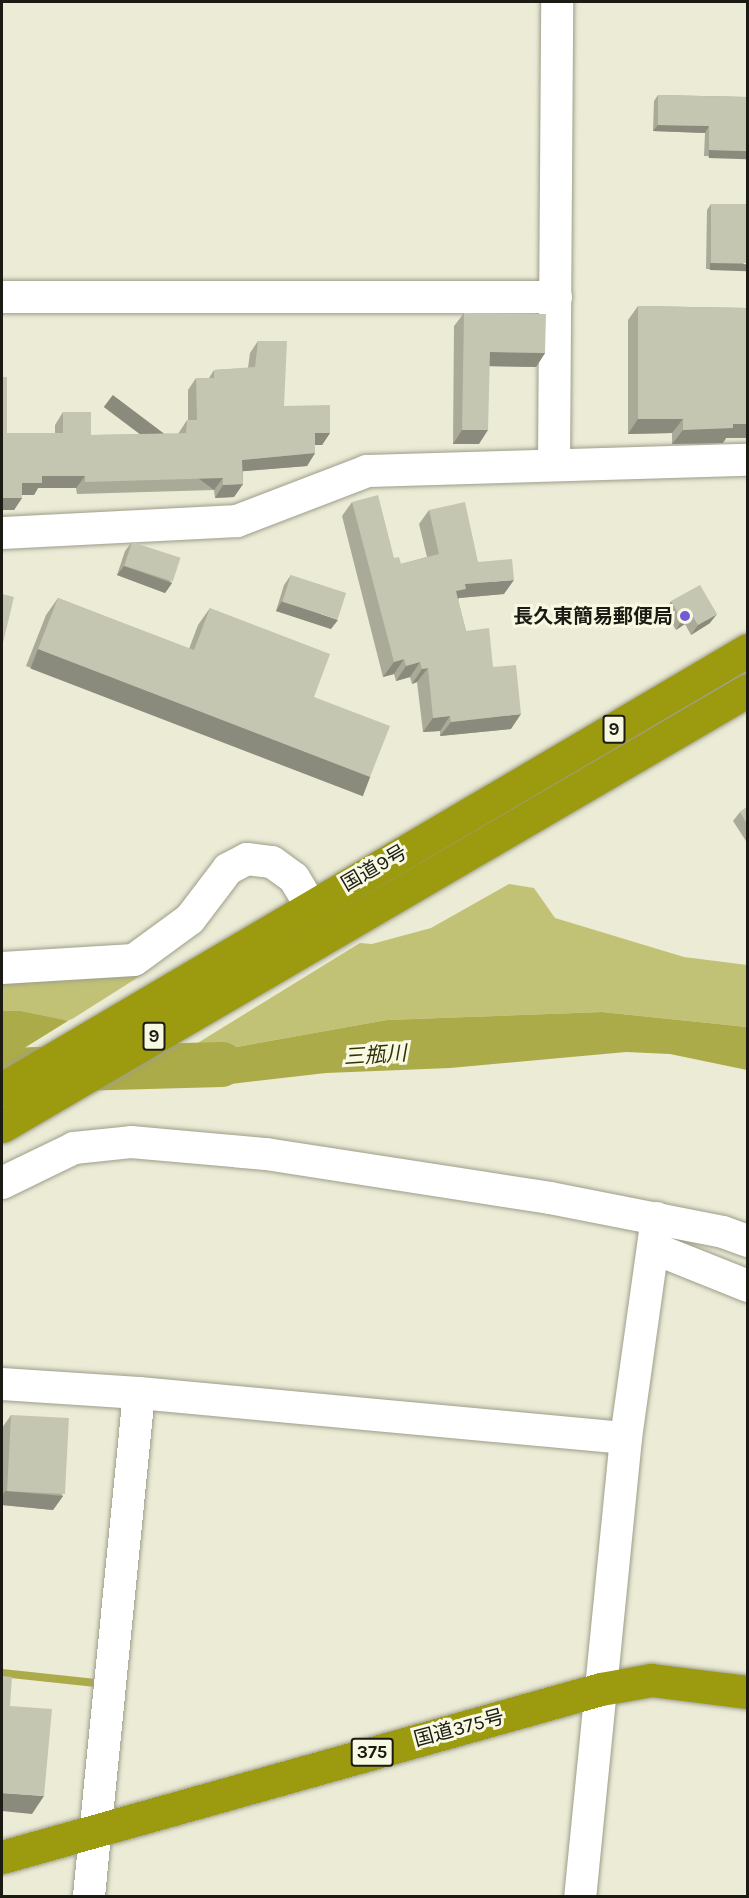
<!DOCTYPE html>
<html>
<head>
<meta charset="utf-8">
<style>
	body { margin:0 }
	#map { position:relative; width:749px; height:1898px; overflow:hidden; background:#ebebd6; font-family:Karla,"Noto Sans JP",sans-serif }
	div>[style] { position:absolute }
	.green>* { inset:0; background:#c1c276 }
	.water>* { inset:0; background:#acab49 }
	.pier>* { inset:0; background:#ebebd6 }
	.stream>* { height:8px; margin:-4px; padding:0 4px; transform-origin:4px; border-radius:4px; background:#acab49 }
	.river>* { height:45px; margin:-22.5px; padding:0 22.5px; transform-origin:22.5px; border-radius:22.5px; background:#acab49 }
	.roads { filter:drop-shadow(0 0 2px #9d9e8a) drop-shadow(0 0 2px #9d9e8a) }
	.minor>* { height:32px; margin:-16px; padding:0 16px; transform-origin:16px; border-radius:16px; background:#fff }
	.highway>* { height:33px; margin:-16.5px; padding:0 16.5px; transform-origin:16.5px; border-radius:16.5px; background:#9c9a0e }
	.wall>* { inset:0; background:#a9aa98 }
	.shaded-wall>* { inset:0; background:#8a8b7c; transform-origin:0 0 }
	.building>* { inset:0; background:#c5c6b1; transform-origin:0 0 }
	.dots>* { width:16px; height:16px; translate:-50% -50%; box-sizing:border-box; border:3px solid #f8f9e3; border-radius:50% }
	span { translate:-50% -50%; white-space:nowrap; text-align:center; line-height:1.15; -webkit-text-stroke:6px #f8f9e3; paint-order:stroke }
	.shield-label span { padding:2px 4px; background:#f8f9e3; border:2px solid; border-radius:4px; -webkit-text-stroke-width:0 }
	.shield-label { font-size:18px; color:#1b1b13; font-weight:700 }
	.poi-label { font-size:20px; color:#1b1b13; font-weight:700 }
	.right { translate:-100% -50%; text-align:right }
	.street-label { font-size:20px; color:#1b1b13 }
	.water-label { font-size:21px; color:#333207; font-style:italic }
	.frame { position:absolute; inset:0; border:3px solid #1b1b13; pointer-events:none }
</style>
</head>
<body>
<div id="map">
	<div class="green">
		<i style="clip-path:polygon(509px 884px,534px 888px,555px 918px,684px 957px,747px 965px,747px 1027px,602px 1012px,387px 1020px,203px 1053px,183px 1052px,360px 943px,372px 944px,431px 928px)"></i>
		<i style="clip-path:polygon(148px 971px,69px 1021px,2px 1011px,2px 979px)"></i>
	</div>
	<div class="water">
		<i style="clip-path:polygon(2px 1011px,20px 1011px,69px 1021px,2px 1062px)"></i>
		<i style="clip-path:polygon(602px 1012px,747px 1027px,747px 1070px,670px 1054px,626px 1052px,450px 1068px,326px 1073px,205px 1087px,130px 1085px,183px 1052px,203px 1053px,387px 1020px)"></i>
	</div>
	<div class="pier">
		<i style="clip-path:polygon(71px 1019px,70px 1024px,2px 1065px,2px 1062px)"></i>
	</div>
	<div class="stream">
		<i style="left:2px;top:1673px;width:94px;rotate:6.1deg"></i>
	</div>
	<div class="river">
		<i style="left:2px;top:1070px;width:219px;rotate:-1.6deg"></i>
	</div>
	<div class="roads">
		<div class="minor">
			<i style="left:2px;top:297px;width:554px"></i>
			<i style="left:554px;top:465px;width:463px;rotate:-89.6deg"></i>
			<i style="left:2px;top:533px;width:235px;rotate:-2.9deg"></i>
			<i style="left:237px;top:521px;width:139px;rotate:-21deg"></i>
			<i style="left:367px;top:471px;width:381px;rotate:-1.7deg"></i>
			<i style="left:2px;top:968px;width:132px;rotate:-3.5deg"></i>
			<i style="left:134px;top:960px;width:69px;rotate:-36.2deg"></i>
			<i style="left:190px;top:919px;width:63px;rotate:-52.8deg"></i>
			<i style="left:228px;top:869px;width:21px;rotate:-28deg"></i>
			<i style="left:247px;top:859px;width:25px;rotate:7deg"></i>
			<i style="left:272px;top:862px;width:27px;rotate:36deg"></i>
			<i style="left:294px;top:878px;width:31px;rotate:59deg"></i>
			<i style="left:2px;top:1183px;width:80px;rotate:-25.9deg"></i>
			<i style="left:74px;top:1148px;width:57px;rotate:-6deg"></i>
			<i style="left:131px;top:1142px;width:136px;rotate:5.1deg"></i>
			<i style="left:266px;top:1154px;width:287px;rotate:8.8deg"></i>
			<i style="left:550px;top:1198px;width:176px;rotate:11.1deg"></i>
			<i style="left:723px;top:1232px;width:27px;rotate:20deg"></i>
			<i style="left:653px;top:1248px;width:102px;rotate:21.8deg"></i>
			<i style="left:2px;top:1384px;width:137px;rotate:3.8deg"></i>
			<i style="left:139px;top:1393px;width:489px;rotate:5.3deg"></i>
			<i style="left:626px;top:1438px;width:460px;rotate:95.7deg"></i>
			<i style="left:626px;top:1438px;width:222px;rotate:-82deg"></i>
			<i style="left:89px;top:1896px;width:505px;rotate:-84.32deg"></i>
		</div>
		<div class="highway">
			<i style="left:2px;top:1089px;width:866px;rotate:-30.48deg"></i>
			<i style="left:2px;top:1126px;width:864px;rotate:-30.3deg"></i>
			<i style="left:2px;top:1857px;width:622px;rotate:-15.67deg"></i>
			<i style="left:601px;top:1689px;width:51px;rotate:-10.2deg"></i>
			<i style="left:651px;top:1680px;width:98px;rotate:7.1deg"></i>
		</div>
	</div>
	<div class="wall">
		<i style="clip-path:polygon(658px 95px,747px 97px,747px 157px,704px 156px,705px 133px,653px 131px,654px 101px)"></i>
		<i style="clip-path:polygon(711px 204px,747px 270px,706px 269px,707px 210px)"></i>
		<i style="clip-path:polygon(638px 306px,747px 308px,747px 438px,726px 438px,723px 443px,672px 444px,672px 433px,628px 434px,628px 320px)"></i>
		<i style="clip-path:polygon(464px 313px,545px 353px,536px 367px,489px 366px,479px 444px,453px 444px,454px 326px)"></i>
		<i style="clip-path:polygon(258px 341px,284px 406px,330px 433px,322px 445px,315px 445px,315px 453px,307px 466px,243px 471px,243px 484px,234px 497px,215px 498px,214px 490px,77px 494px,76px 488px,38px 488px,34px 495px,22px 495px,22px 498px,14px 510px,2px 510px,2px 377px,7px 433px,55px 433px,55px 425px,63px 412px,91px 435px,178px 434px,187px 420px,188px 420px,188px 390px,196px 378px,209px 378px,214px 370px,248px 368px,250px 353px)"></i>
		<i style="clip-path:polygon(352px 502px,394px 558px,401px 564px,427px 557px,419px 524px,429px 510px,478px 562px,504px 594px,459px 598px,458px 600px,466px 631px,493px 667px,511px 729px,440px 736px,440px 731px,423px 732px,417px 682px,412px 684px,410px 677px,396px 681px,394px 674px,383px 677px,342px 516px)"></i>
		<i style="clip-path:polygon(132px 542px,172px 583px,165px 593px,117px 575px,125px 551px)"></i>
		<i style="clip-path:polygon(291px 575px,331px 629px,276px 611px,284px 585px)"></i>
		<i style="clip-path:polygon(58px 598px,189px 649px,198px 625px,210px 608px,314px 697px,370px 777px,358px 794px,26px 666px,46px 615px)"></i>
		<i style="clip-path:polygon(671px 601px,710px 623px,691px 635px,685px 624px,676px 630px,665px 611px)"></i>
		<i style="clip-path:polygon(747px 807px,747px 839px,746px 841px,733px 821px,740px 812px)"></i>
		<i style="clip-path:polygon(11px 1415px,63px 1496px,53px 1510px,2px 1505px,2px 1428px)"></i>
	</div>
	<div class="shaded-wall">
		<i style="clip-path:polygon(658px 125px,709px 126px,705px 133px,653px 131px)"></i>
		<i style="left:709px;top:150px;width:38px;height:8px;rotate:2deg"></i>
		<i style="left:710px;top:263px;width:37px;height:7px;rotate:2deg"></i>
		<i style="clip-path:polygon(490px 352px,545px 353px,536px 367px,480px 366px)"></i>
		<i style="clip-path:polygon(638px 419px,683px 419px,672px 433px,628px 434px)"></i>
		<i style="clip-path:polygon(733px 424px,747px 424px,747px 438px,726px 438px,723px 443px,672px 444px,683px 430px)"></i>
		<i style="clip-path:polygon(462px 430px,488px 430px,479px 444px,453px 444px)"></i>
		<i style="clip-path:polygon(315px 433px,330px 433px,322px 445px,306px 445px)"></i>
		<i style="clip-path:polygon(315px 453px,307px 466px,234px 472px,242px 460px)"></i>
		<i style="clip-path:polygon(42px 476px,85px 476px,76px 488px,38px 488px,34px 495px,14px 495px,22px 483px)"></i>
		<i style="left:223px;top:478px;width:15px;height:138px;rotate:127deg"></i>
		<i style="clip-path:polygon(243px 484px,234px 497px,215px 498px,223px 485px)"></i>
		<i style="clip-path:polygon(2px 498px,22px 498px,14px 510px,2px 510px)"></i>
		<i style="clip-path:polygon(124px 566px,172px 583px,165px 593px,117px 575px)"></i>
		<i style="clip-path:polygon(514px 580px,504px 594px,459px 598px,455px 603px,456px 591px,465px 584px)"></i>
		<i style="clip-path:polygon(282px 601px,338px 620px,331px 629px,276px 611px)"></i>
		<i style="clip-path:polygon(717px 614px,710px 623px,691px 635px,698px 625px)"></i>
		<i style="clip-path:polygon(692px 615px,685px 624px,676px 630px,682px 620px)"></i>
		<i style="left:38px;top:649px;width:356px;height:21px;rotate:21deg"></i>
		<i style="clip-path:polygon(404px 659px,394px 674px,383px 677px,394px 662px)"></i>
		<i style="clip-path:polygon(420px 662px,410px 677px,396px 681px,406px 666px)"></i>
		<i style="clip-path:polygon(428px 668px,417px 682px,412px 684px,422px 669px)"></i>
		<i style="clip-path:polygon(521px 714px,511px 729px,440px 736px,451px 722px)"></i>
		<i style="clip-path:polygon(450px 716px,440px 731px,423px 732px,433px 718px)"></i>
		<i style="clip-path:polygon(5px 1491px,63px 1496px,53px 1510px,2px 1505px,2px 1496px)"></i>
		<i style="clip-path:polygon(2px 1793px,44px 1796px,32px 1814px,2px 1811px)"></i>
	</div>
	<div class="building">
		<i style="clip-path:polygon(658px 95px,747px 97px,747px 151px,709px 150px,709px 126px,658px 125px)"></i>
		<i style="left:711px;top:204px;width:36px;height:59px"></i>
		<i style="clip-path:polygon(638px 306px,747px 308px,747px 424px,733px 424px,733px 428px,683px 430px,683px 419px,638px 419px)"></i>
		<i style="clip-path:polygon(464px 313px,546px 314px,545px 353px,490px 352px,488px 430px,462px 430px)"></i>
		<i style="clip-path:polygon(258px 341px,287px 341px,284px 406px,330px 405px,330px 433px,315px 433px,315px 453px,242px 460px,243px 484px,223px 485px,223px 478px,85px 482px,85px 476px,42px 476px,42px 483px,22px 483px,22px 498px,2px 498px,2px 377px,7px 377px,7px 433px,63px 433px,63px 412px,91px 412px,91px 435px,186px 433px,187px 420px,197px 420px,196px 378px,214px 378px,214px 370px,255px 367px)"></i>
		<i style="clip-path:polygon(378px 495px,394px 558px,399px 557px,401px 564px,439px 554px,429px 510px,465px 502px,478px 562px,512px 559px,514px 580px,465px 584px,466px 589px,456px 591px,466px 631px,489px 628px,493px 667px,516px 665px,521px 714px,451px 722px,450px 716px,433px 718px,428px 668px,422px 669px,420px 662px,406px 666px,404px 659px,394px 662px,352px 502px)"></i>
		<i style="left:132px;top:542px;width:51px;height:25px;rotate:18deg"></i>
		<i style="left:291px;top:575px;width:58px;height:28px;rotate:18deg"></i>
		<i style="clip-path:polygon(700px 585px,717px 614px,698px 625px,692px 615px,682px 620px,671px 601px)"></i>
		<i style="clip-path:polygon(2px 594px,14px 597px,2px 647px)"></i>
		<i style="clip-path:polygon(58px 598px,194px 650px,210px 608px,330px 654px,314px 697px,390px 726px,370px 777px,38px 649px)"></i>
		<i style="clip-path:polygon(747px 807px,747px 824px,740px 812px)"></i>
		<i style="left:11px;top:1415px;width:58px;height:76px;rotate:3deg"></i>
		<i style="clip-path:polygon(2px 1676px,12px 1677px,10px 1706px,52px 1709px,44px 1796px,2px 1793px)"></i>
	</div>
	<div class="dots">
		<i style="left:685px;top:616px;background:#745bd5"></i>
	</div>
	<div class="shield-label">
		<span style="left:614px;top:729px">9</span>
		<span style="left:154px;top:1036px">9</span>
		<span style="left:372px;top:1752px">375</span>
	</div>
	<div class="poi-label">
		<span class="right" style="left:673px;top:616px">長久東簡易郵便局</span>
	</div>
	<div class="street-label">
		<span style="left:374px;top:868px;rotate:-30deg">国道9号</span>
		<span style="left:459px;top:1728px;rotate:-15deg">国道375号</span>
	</div>
	<div class="water-label">
		<span style="left:375px;top:1055px;rotate:-4deg">三瓶川</span>
	</div>
	<div class="frame"></div>
</div>
</body>
</html>
